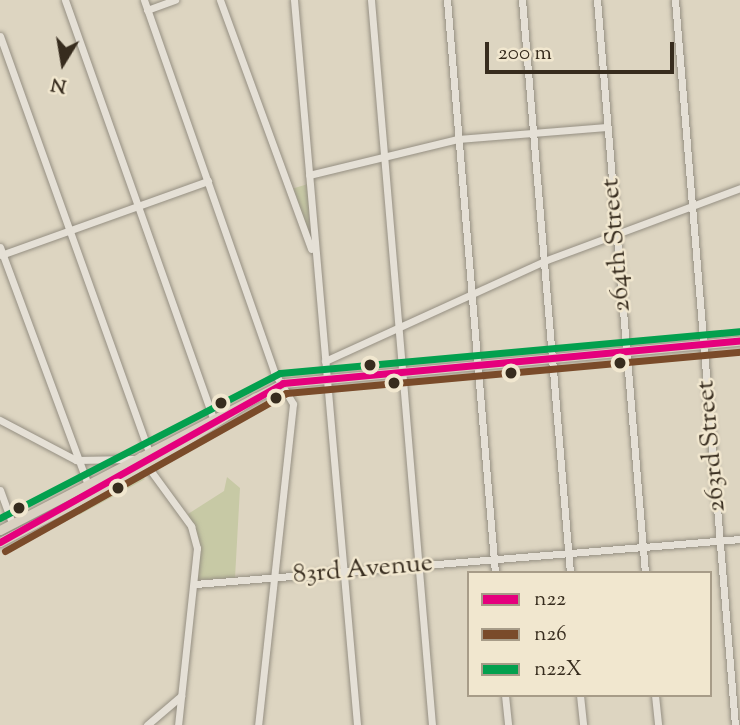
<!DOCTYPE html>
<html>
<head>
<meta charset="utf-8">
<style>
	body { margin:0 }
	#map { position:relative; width:740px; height:725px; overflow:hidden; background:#ddd5c1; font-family:"Sorts Mill Goudy",serif }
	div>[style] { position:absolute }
	.green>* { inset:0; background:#c7c9a5 }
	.roads { filter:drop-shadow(0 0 2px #958f82) drop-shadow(0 0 2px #958f82) }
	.minor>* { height:7px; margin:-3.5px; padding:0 3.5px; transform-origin:3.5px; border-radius:3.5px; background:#e5e0d6 }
	.major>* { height:9px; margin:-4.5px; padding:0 4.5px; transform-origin:4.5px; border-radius:4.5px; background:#d9d1c1 }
	.bus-1>* { height:7px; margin:-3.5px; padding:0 3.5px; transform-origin:3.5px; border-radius:3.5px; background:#e5007d }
	.bus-2>* { height:7px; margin:-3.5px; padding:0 3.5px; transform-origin:3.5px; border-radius:3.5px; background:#7a4b2a }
	.bus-3>* { height:7px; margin:-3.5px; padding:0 3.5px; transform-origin:3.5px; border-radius:3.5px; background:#03a04e }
	.dots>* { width:19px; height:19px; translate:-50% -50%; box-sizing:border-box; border:4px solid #f1e7cf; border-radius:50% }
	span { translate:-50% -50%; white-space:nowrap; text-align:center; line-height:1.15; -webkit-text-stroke:5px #f1e7cf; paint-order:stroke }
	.street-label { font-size:26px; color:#372c1e }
	.legend { position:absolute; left:467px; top:571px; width:245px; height:126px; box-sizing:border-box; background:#f1e7cf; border:2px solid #a79c88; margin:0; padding:9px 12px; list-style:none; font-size:21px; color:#372c1e }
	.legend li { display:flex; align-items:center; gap:14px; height:35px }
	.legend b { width:35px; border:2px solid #a79c88 }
	.north { position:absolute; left:28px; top:28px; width:70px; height:70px; -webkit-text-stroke:5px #f1e7cf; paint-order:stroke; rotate:191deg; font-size:19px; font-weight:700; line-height:28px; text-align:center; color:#372c1e }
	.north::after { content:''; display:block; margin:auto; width:24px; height:32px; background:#372c1e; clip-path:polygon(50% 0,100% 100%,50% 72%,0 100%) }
	.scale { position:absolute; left:485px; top:42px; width:189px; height:32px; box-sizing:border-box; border:4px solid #372c1e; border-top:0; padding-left:9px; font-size:21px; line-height:24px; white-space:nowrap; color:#372c1e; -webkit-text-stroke:5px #f1e7cf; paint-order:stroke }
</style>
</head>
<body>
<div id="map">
	<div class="green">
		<i style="clip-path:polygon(308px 184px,310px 238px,288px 190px)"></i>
		<i style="clip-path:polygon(140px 476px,145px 479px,79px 515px,80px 511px)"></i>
		<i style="clip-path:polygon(227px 477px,240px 488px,235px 578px,198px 580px,199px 545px,188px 514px,224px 491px)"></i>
	</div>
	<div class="roads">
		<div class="minor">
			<i style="left:65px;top:0;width:440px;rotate:70.5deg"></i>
			<i style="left:144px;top:0;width:394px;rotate:70.7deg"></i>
			<i style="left:274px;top:372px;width:37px;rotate:59deg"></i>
			<i style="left:293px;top:404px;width:323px;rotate:96.2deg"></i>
			<i style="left:220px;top:0;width:265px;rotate:69.9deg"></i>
			<i style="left:294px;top:0;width:728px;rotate:85.03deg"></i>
			<i style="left:371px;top:0;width:728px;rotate:85.19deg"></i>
			<i style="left:447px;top:0;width:575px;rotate:85.21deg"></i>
			<i style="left:522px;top:0;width:575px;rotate:85.21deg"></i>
			<i style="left:597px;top:0;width:575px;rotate:85.21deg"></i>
			<i style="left:675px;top:0;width:727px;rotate:85.27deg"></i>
			<i style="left:147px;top:10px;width:30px;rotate:-20deg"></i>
			<i style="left:0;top:36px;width:441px;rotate:70.3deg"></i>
			<i style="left:309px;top:175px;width:153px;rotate:-13.6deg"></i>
			<i style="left:458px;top:139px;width:149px;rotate:-4.6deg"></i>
			<i style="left:0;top:247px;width:254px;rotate:69.7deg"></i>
			<i style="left:1px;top:255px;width:220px;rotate:-19.7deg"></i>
			<i style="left:325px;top:361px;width:241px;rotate:-24.5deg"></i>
			<i style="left:544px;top:261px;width:209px;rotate:-20.4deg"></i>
			<i style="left:0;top:420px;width:86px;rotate:27.8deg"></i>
			<i style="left:76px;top:460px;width:57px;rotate:-1deg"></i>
			<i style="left:140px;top:456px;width:87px;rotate:53.9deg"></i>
			<i style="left:191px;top:526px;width:23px;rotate:75deg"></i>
			<i style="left:197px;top:548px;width:178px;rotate:96.1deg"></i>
			<i style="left:0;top:490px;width:35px;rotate:70deg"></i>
			<i style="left:195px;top:584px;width:547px;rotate:-4.72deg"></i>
			<i style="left:505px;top:695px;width:30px;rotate:84deg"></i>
			<i style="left:580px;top:695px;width:30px;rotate:84deg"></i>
			<i style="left:655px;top:695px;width:30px;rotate:84deg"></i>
			<i style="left:147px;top:725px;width:45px;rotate:-40.5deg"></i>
		</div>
		<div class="major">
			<i style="left:0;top:530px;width:319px;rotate:-27.4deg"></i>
			<i style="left:283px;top:383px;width:459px;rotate:-5.3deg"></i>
			<i style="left:0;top:542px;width:166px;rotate:-27.6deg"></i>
			<i style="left:147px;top:465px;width:128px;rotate:-32deg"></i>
		</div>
	</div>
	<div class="bus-1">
		<i style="left:0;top:542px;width:325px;rotate:-29.3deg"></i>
		<i style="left:283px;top:383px;width:459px;rotate:-5.3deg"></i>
	</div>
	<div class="bus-2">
		<i style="left:5px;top:551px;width:322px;rotate:-29.3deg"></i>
		<i style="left:286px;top:393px;width:456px;rotate:-5.2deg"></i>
	</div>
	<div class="bus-3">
		<i style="left:0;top:518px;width:315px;rotate:-27.4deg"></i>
		<i style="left:280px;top:373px;width:461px;rotate:-5.2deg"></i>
	</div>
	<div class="dots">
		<i style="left:620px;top:363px;background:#372c1e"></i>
		<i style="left:370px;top:365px;background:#372c1e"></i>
		<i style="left:511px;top:373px;background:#372c1e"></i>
		<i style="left:394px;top:383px;background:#372c1e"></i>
		<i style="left:276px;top:398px;background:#372c1e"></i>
		<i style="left:221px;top:403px;background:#372c1e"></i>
		<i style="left:118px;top:488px;background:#372c1e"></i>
		<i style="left:19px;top:508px;background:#372c1e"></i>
	</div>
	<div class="street-label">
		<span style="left:617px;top:245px;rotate:-95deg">264th Street</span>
		<span style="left:712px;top:446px;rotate:-95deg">263rd Street</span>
		<span style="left:363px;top:570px;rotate:-5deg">83rd Avenue</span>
	</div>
	<ul class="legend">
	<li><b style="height:9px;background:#e5007d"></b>n22</li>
	<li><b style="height:9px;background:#7a4b2a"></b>n26</li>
	<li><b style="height:9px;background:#03a04e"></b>n22X</li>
	</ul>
	<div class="north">N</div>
	<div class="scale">200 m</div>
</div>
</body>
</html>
